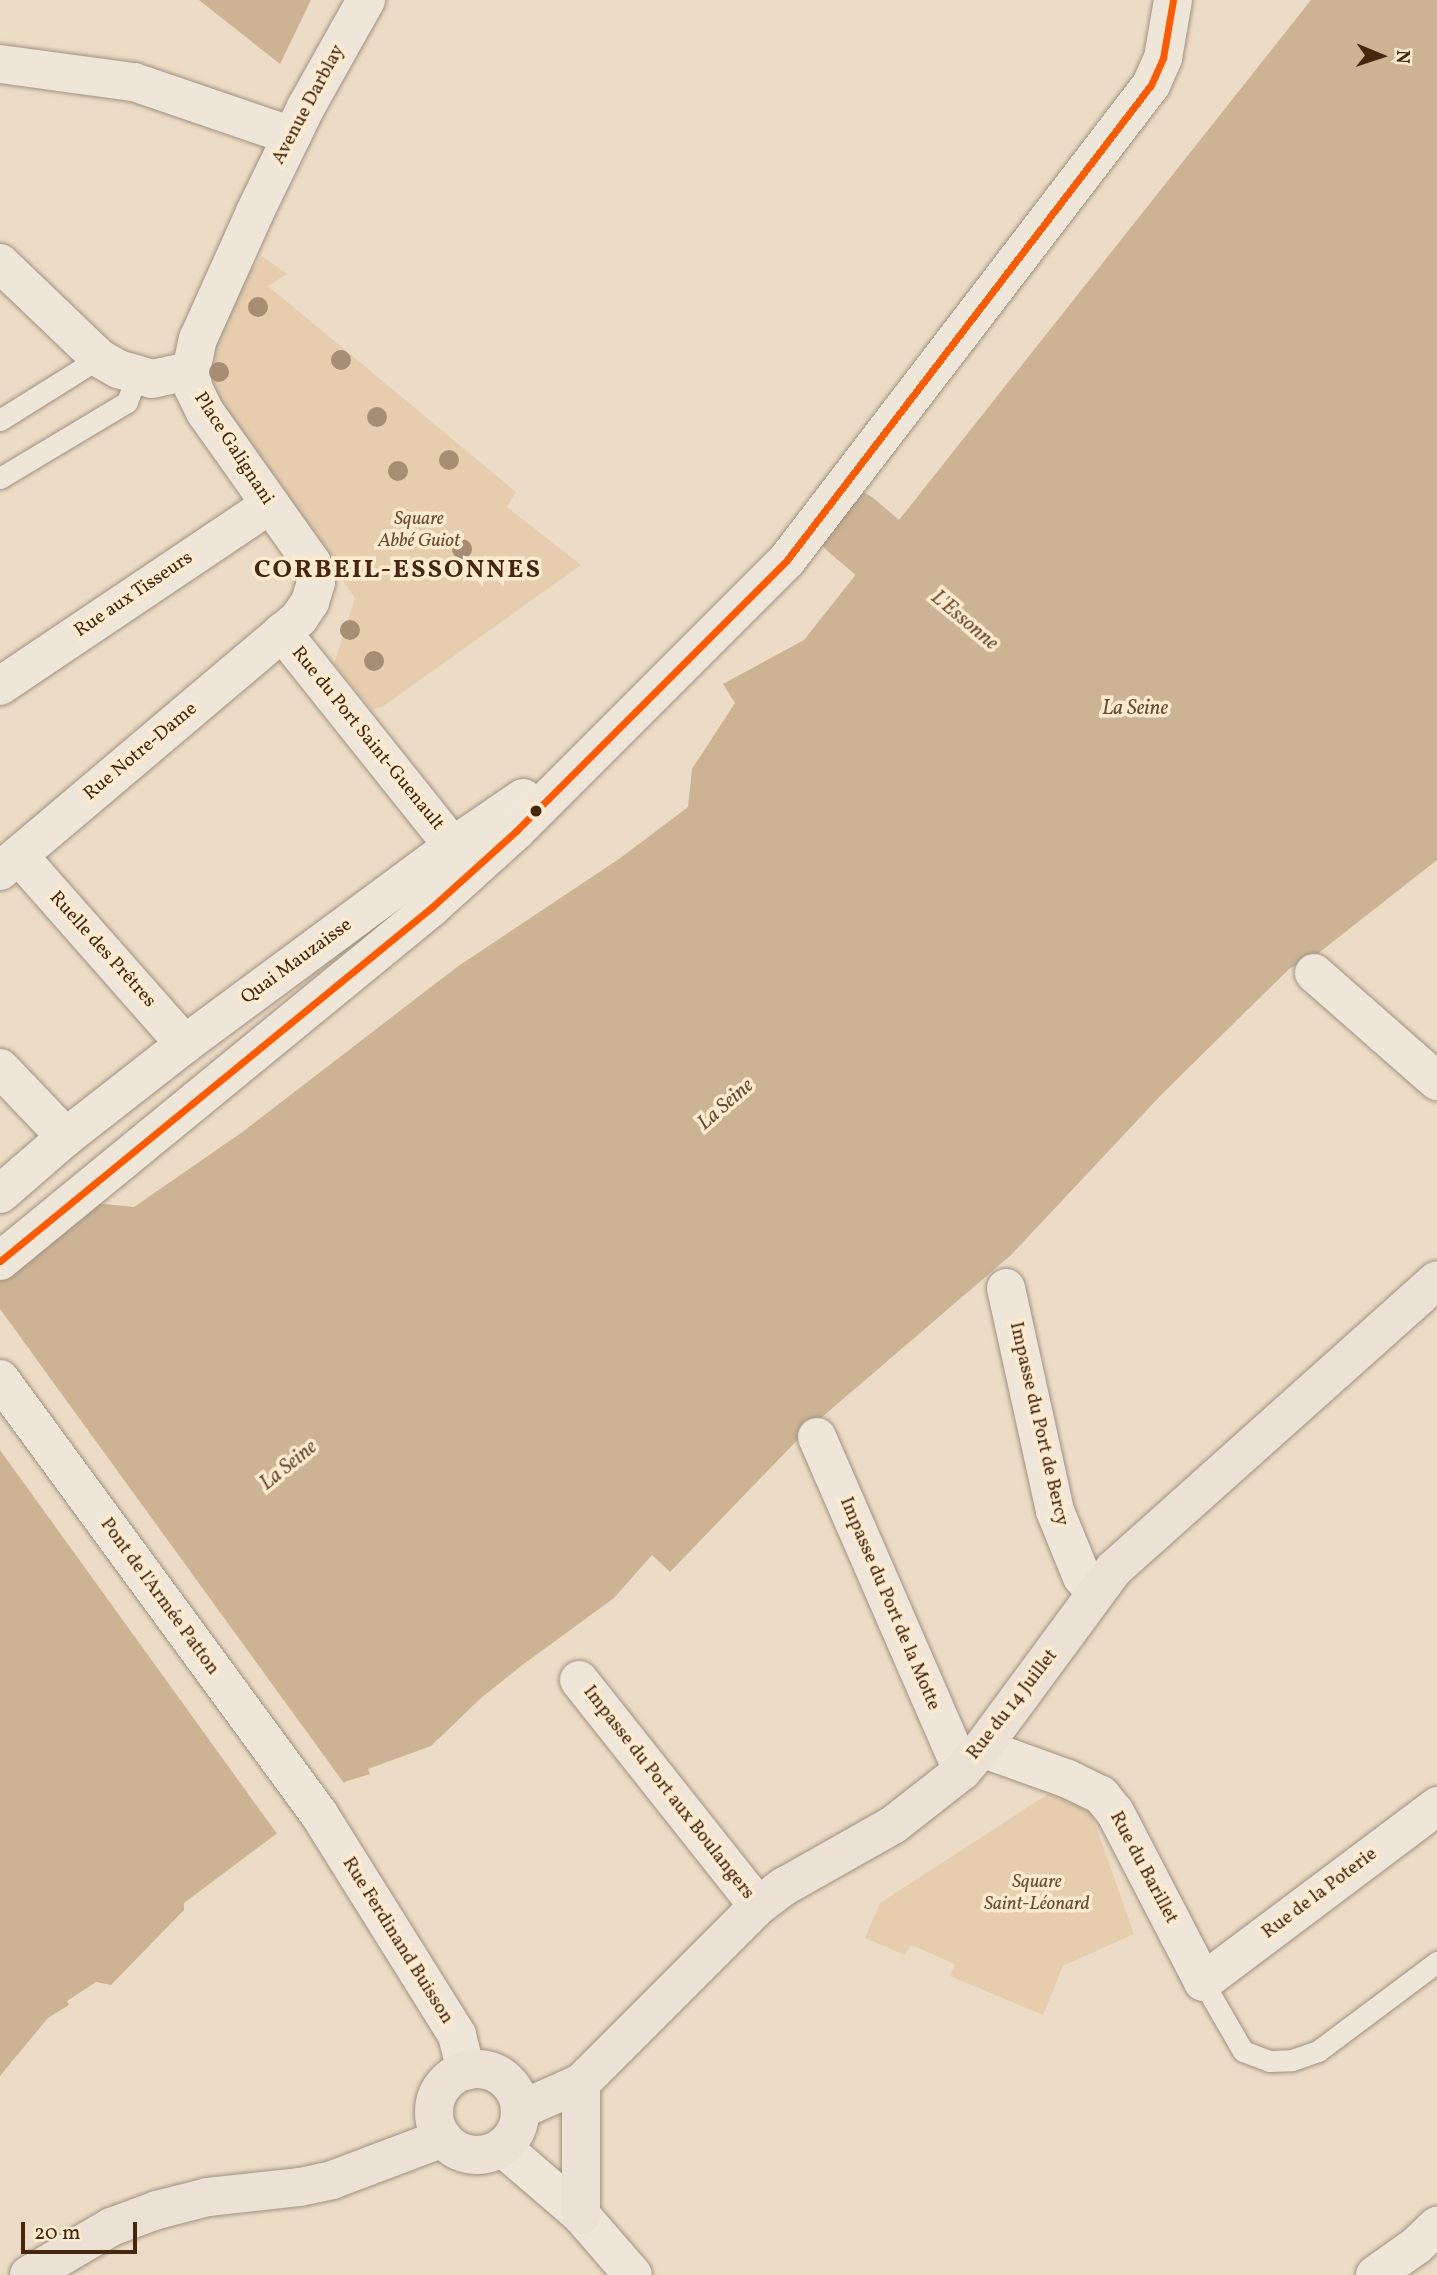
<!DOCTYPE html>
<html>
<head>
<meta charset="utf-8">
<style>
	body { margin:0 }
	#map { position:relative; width:1437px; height:2275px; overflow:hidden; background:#eddcc5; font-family:Vollkorn,serif }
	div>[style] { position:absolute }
	.green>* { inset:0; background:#e5cdad }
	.water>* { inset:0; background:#ccb393 }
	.pier>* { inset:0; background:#eddcc5 }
	.river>* { height:70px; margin:-35px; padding:0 35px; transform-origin:35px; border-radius:35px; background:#ccb393 }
	.roads { filter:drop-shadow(0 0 2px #9f9282) drop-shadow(0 0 2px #9f9282) }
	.lane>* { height:21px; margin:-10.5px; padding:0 10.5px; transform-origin:10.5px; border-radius:10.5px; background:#efe6da }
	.street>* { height:38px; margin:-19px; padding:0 19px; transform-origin:19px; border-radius:19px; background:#efe6da }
	.secondary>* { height:38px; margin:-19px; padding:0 19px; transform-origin:19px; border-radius:19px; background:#efe6da }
	.primary>* { height:38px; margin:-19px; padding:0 19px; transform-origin:19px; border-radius:19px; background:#ebe2d5 }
	.primary>.ring { margin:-19px; padding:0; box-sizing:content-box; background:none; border:38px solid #ebe2d5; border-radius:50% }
	.bus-1>* { height:7px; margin:-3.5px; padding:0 3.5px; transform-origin:3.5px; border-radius:3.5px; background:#ff5a00 }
	.trees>* { width:20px; height:20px; margin:-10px; border-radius:50%; background:#a68e74 }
	.dots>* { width:19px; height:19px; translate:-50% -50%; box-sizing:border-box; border:4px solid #feebcf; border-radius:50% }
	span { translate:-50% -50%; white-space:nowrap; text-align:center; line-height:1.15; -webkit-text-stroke:7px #feebcf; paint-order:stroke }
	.street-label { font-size:19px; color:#45270f }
	.park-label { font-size:19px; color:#6b4e32; font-style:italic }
	.water-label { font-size:21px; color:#694c30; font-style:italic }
	.district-label { font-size:26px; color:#45270f; font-weight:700; letter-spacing:2px }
	.north { position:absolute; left:1346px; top:21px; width:70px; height:70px; -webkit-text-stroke:5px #feebcf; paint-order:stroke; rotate:92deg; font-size:19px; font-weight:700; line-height:28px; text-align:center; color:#45270f }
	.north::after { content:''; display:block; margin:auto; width:24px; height:32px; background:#45270f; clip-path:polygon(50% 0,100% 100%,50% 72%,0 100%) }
	.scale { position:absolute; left:21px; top:2222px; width:116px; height:32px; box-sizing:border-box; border:4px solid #45270f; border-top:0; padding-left:9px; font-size:21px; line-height:24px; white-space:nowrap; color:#45270f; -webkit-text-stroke:5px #feebcf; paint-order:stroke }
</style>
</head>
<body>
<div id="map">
	<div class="green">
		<i style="clip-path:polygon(262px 256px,287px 274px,268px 286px,516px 492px,507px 507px,581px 565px,382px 707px,372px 709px,334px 664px,355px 598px,212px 399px,213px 347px,233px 294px)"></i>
		<i style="clip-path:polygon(1054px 1790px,1088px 1804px,1134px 1934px,1063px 1966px,1043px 2015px,950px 1976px,955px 1964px,911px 1945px,905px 1955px,865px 1938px,880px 1903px)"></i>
	</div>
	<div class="water">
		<i style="clip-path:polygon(199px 0,311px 0,280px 64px)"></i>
		<i style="clip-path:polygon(1311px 0,1437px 0,1437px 860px,1316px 955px,1289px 969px,1163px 1093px,1011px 1255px,807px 1430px,670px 1572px,652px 1555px,614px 1598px,521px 1666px,480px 1699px,431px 1746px,368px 1769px,370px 1774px,347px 1781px,184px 1903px,184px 1910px,111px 1985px,96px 1982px,67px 2001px,69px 2005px,48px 2018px,0 2076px,0 1281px,94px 1203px,134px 1207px,241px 1133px,457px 967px,619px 859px,688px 807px,692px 769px,735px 703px,723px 684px,804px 640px)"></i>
	</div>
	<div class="pier">
		<i style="clip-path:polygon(0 1309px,346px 1786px,280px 1838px,0 1450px)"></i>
	</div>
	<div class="river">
		<i style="left:851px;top:525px;width:133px;rotate:40.4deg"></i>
	</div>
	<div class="roads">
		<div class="lane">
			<i style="left:0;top:420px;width:117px;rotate:-32.1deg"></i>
			<i style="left:0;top:478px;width:148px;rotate:-30.9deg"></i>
			<i style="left:127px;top:402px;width:29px;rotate:-70deg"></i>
			<i style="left:1203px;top:1982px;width:80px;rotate:59.9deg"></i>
			<i style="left:1243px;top:2051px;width:28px;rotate:21deg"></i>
			<i style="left:1269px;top:2061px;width:23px;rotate:-2deg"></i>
			<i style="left:1292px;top:2060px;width:28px;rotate:-19deg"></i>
			<i style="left:1318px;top:2051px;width:149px;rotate:-36.8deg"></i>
		</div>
		<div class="street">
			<i style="left:0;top:64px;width:135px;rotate:7.7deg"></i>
			<i style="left:134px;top:82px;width:167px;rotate:18.9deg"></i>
			<i style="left:0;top:263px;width:137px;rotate:43.8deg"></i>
			<i style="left:99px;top:358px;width:22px;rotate:30deg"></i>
			<i style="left:118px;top:369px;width:35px;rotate:16deg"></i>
			<i style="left:152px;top:379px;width:40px;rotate:-12deg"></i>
			<i style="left:282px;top:632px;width:274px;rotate:51.4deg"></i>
			<i style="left:0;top:686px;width:324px;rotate:-33.9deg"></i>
			<i style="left:19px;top:856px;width:251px;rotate:48.6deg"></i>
			<i style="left:1314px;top:973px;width:164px;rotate:41.3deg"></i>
			<i style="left:0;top:1068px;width:95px;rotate:46.3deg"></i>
			<i style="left:1006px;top:1288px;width:228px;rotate:77.6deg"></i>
			<i style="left:1055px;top:1511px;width:71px;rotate:67.8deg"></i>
			<i style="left:1082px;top:1577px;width:21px;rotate:49deg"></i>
			<i style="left:817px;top:1437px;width:364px;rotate:66.5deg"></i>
			<i style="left:579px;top:1680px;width:288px;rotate:51.6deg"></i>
			<i style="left:982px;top:1748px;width:91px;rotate:19.8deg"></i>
			<i style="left:1068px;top:1779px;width:37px;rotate:26deg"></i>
			<i style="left:1101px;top:1795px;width:22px;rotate:51deg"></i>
			<i style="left:1115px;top:1812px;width:191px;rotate:62.6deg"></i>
			<i style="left:1203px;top:1982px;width:293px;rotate:-36.9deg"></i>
		</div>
		<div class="secondary">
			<i style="left:0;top:871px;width:392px;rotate:-40.2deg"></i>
			<i style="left:299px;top:618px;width:19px;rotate:-55deg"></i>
			<i style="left:310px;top:602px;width:21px;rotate:-73deg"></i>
			<i style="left:316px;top:582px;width:19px;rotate:-102deg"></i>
			<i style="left:312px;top:563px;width:185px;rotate:-125.3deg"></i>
			<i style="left:205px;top:412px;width:28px;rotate:-116deg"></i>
			<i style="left:193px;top:387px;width:16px;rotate:-97deg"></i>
			<i style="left:191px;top:371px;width:33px;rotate:-78deg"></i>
			<i style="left:198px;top:339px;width:139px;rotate:-65.8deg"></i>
			<i style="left:255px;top:212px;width:117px;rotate:-64.1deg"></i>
			<i style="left:306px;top:107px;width:123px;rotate:-60.7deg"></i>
			<i style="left:0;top:1194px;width:87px;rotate:-40.8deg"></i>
			<i style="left:66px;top:1137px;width:151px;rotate:-38deg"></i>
			<i style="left:185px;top:1044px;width:333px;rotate:-36.5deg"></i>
			<i style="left:453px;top:846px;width:85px;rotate:-34.4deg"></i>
			<i style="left:0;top:1261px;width:559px;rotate:-39.33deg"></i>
			<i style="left:432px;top:907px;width:113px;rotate:-42.1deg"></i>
			<i style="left:516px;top:831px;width:383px;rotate:-45deg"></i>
			<i style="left:787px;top:560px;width:598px;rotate:-52.54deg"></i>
			<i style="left:1151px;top:85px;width:30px;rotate:-66deg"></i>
			<i style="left:1163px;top:58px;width:59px;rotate:-80.2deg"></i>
			<i style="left:0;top:1379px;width:539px;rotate:53.75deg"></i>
			<i style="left:319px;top:1814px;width:261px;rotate:58deg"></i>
			<i style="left:457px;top:2035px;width:37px;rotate:76deg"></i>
			<i style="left:502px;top:2147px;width:104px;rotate:40.7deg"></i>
			<i style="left:581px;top:2215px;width:79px;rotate:49.1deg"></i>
			<i style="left:1375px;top:2275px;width:50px;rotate:-35.3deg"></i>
			<i style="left:1416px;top:2246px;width:29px;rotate:-44deg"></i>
		</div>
		<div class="primary">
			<i class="ring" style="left:434px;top:2069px;width:48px;height:48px"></i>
			<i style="left:581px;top:2083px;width:132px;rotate:90deg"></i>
			<i style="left:520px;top:2110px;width:67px;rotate:-23.9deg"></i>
			<i style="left:581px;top:2083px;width:250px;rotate:-45deg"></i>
			<i style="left:758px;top:1906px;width:34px;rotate:-37deg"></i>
			<i style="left:785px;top:1886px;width:124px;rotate:-29.5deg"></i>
			<i style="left:893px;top:1825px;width:88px;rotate:-38deg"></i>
			<i style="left:962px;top:1771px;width:30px;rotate:-49deg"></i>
			<i style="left:982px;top:1748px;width:222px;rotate:-53.6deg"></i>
			<i style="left:1114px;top:1569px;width:433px;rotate:-41.8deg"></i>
			<i style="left:29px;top:2275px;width:95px;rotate:-30.3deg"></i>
			<i style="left:111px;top:2227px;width:49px;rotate:-20.3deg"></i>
			<i style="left:157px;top:2210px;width:53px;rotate:-14.3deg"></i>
			<i style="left:208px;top:2197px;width:93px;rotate:-6.2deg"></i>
			<i style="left:300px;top:2187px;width:33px;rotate:-12deg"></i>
			<i style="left:332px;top:2180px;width:119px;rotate:-20.7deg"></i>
		</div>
	</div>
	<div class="bus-1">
		<i style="left:0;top:1261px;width:559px;rotate:-39.33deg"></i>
		<i style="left:432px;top:907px;width:113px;rotate:-42.1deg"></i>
		<i style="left:516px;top:831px;width:383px;rotate:-45deg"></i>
		<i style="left:787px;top:560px;width:598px;rotate:-52.54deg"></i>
		<i style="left:1151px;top:85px;width:30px;rotate:-66deg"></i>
		<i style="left:1163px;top:58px;width:59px;rotate:-80.2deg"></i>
	</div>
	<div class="trees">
		<i style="left:258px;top:307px"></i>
		<i style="left:341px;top:360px"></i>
		<i style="left:219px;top:372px"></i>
		<i style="left:377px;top:417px"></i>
		<i style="left:449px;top:460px"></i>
		<i style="left:398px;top:471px"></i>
		<i style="left:462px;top:549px"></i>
		<i style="left:350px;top:630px"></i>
		<i style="left:374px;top:661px"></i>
	</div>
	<div class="dots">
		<i style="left:536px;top:811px;background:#45270f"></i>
	</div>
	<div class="street-label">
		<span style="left:309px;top:105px;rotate:-62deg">Avenue Darblay</span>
		<span style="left:233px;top:449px;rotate:57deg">Place Galignani</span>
		<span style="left:134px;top:595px;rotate:-34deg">Rue aux Tisseurs</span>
		<span style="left:367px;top:739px;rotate:51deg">Rue du Port Saint-Guenault</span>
		<span style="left:141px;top:752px;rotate:-40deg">Rue Notre-Dame</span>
		<span style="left:102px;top:950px;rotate:48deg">Ruelle des Prêtres</span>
		<span style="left:297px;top:962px;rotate:-36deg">Quai Mauzaisse</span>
		<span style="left:1038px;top:1424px;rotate:77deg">Impasse du Port de Bercy</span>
		<span style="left:159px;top:1597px;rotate:54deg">Pont de l'Armée Patton</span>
		<span style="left:889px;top:1604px;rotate:67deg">Impasse du Port de la Motte</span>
		<span style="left:1013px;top:1705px;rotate:-52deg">Rue du 14 Juillet</span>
		<span style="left:668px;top:1793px;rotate:52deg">Impasse du Port aux Boulangers</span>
		<span style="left:1143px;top:1868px;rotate:62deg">Rue du Barillet</span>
		<span style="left:1320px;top:1894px;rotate:-37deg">Rue de la Poterie</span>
		<span style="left:397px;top:1941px;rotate:58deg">Rue Ferdinand Buisson</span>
	</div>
	<div class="park-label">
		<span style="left:419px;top:531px">Square<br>Abbé Guiot</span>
		<span style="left:1037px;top:1894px">Square<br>Saint-Léonard</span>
	</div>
	<div class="water-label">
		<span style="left:964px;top:621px;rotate:40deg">L'Essonne</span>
		<span style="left:1135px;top:709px">La Seine</span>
		<span style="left:726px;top:1105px;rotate:-41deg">La Seine</span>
		<span style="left:289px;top:1466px;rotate:-39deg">La Seine</span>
	</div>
	<div class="district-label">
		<span style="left:398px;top:571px">CORBEIL-ESSONNES</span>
	</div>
	<div class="north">N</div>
	<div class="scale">20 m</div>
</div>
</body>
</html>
